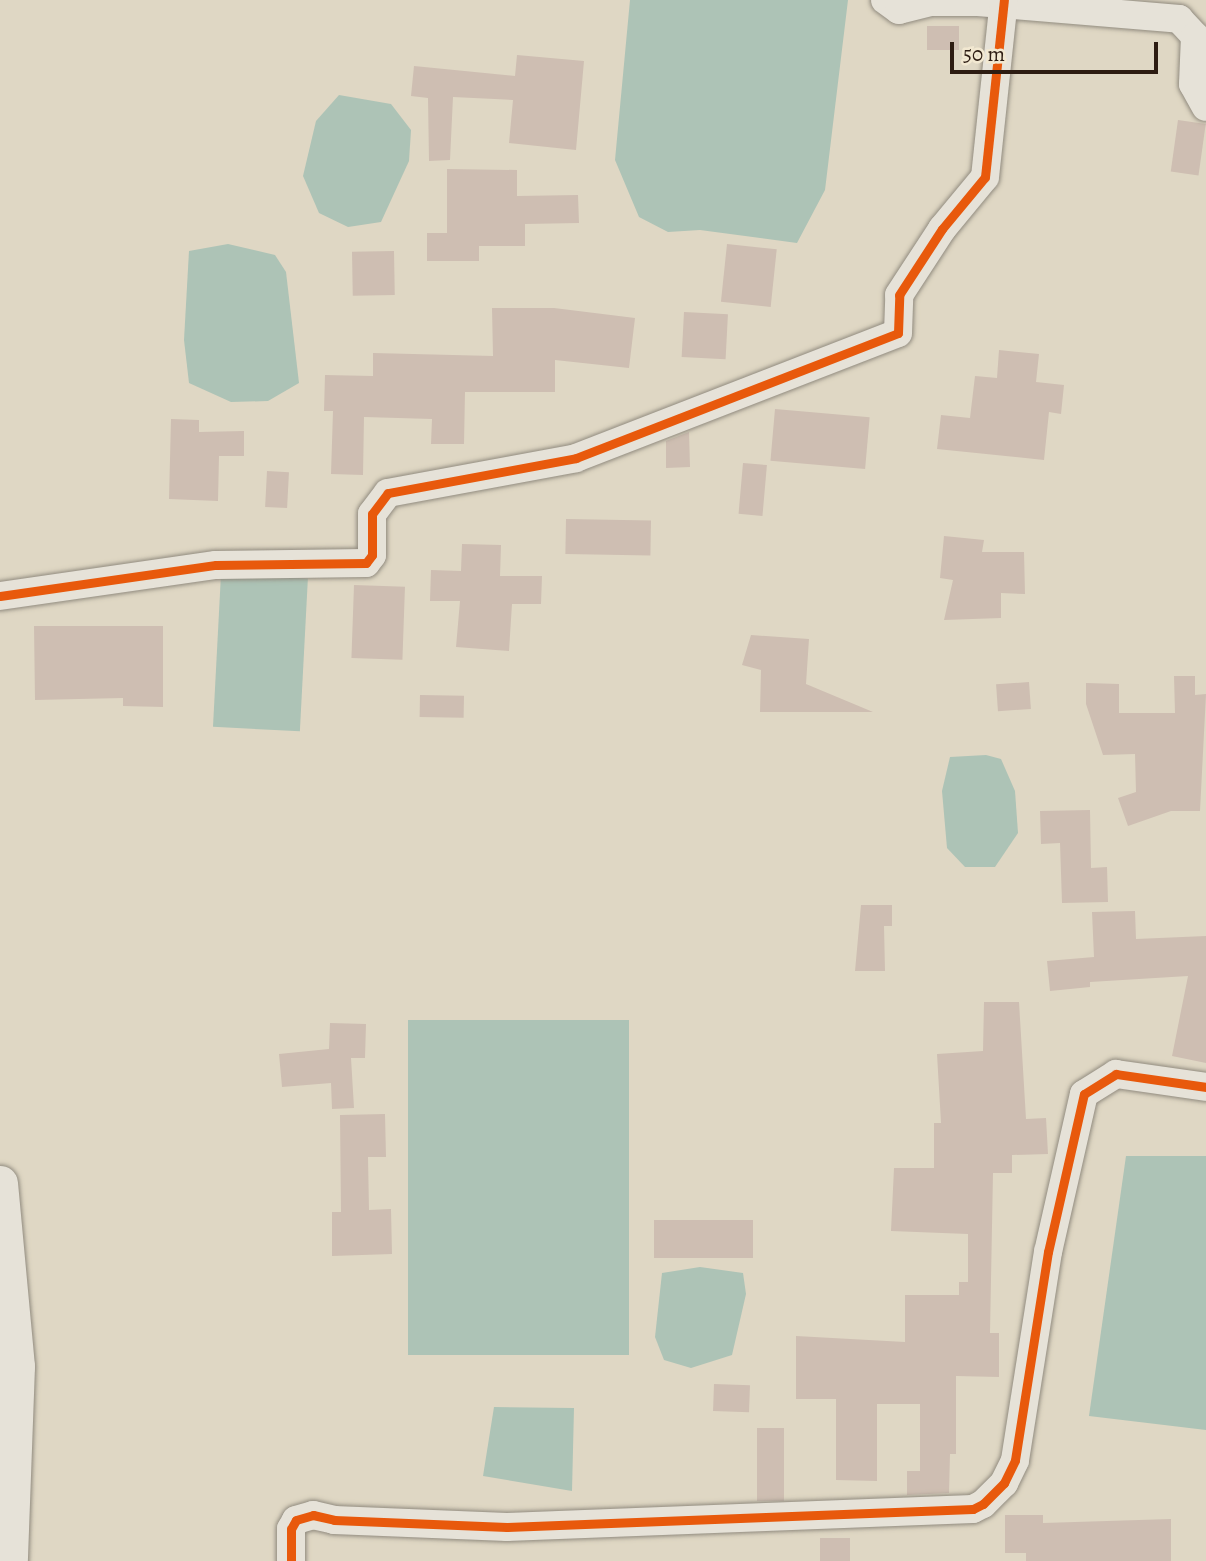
<!DOCTYPE html>
<html>
<head>
<meta charset="utf-8">
<style>
	body { margin:0 }
	#map { position:relative; width:1206px; height:1561px; overflow:hidden; background:#dfd7c4; font-family:Alegreya,serif }
	div>[style] { position:absolute }
	.water>* { inset:0; background:#adc3b6; transform-origin:0 0 }
	.building>* { inset:0; background:#cebeb2; transform-origin:0 0 }
	.roads { filter:drop-shadow(0 0 2px #918b7f) drop-shadow(0 0 2px #918b7f) }
	.minor>* { height:28px; margin:-14px; padding:0 14px; transform-origin:14px; border-radius:14px; background:#e6e2d8 }
	.tertiary>* { height:35px; margin:-17.5px; padding:0 17.5px; transform-origin:17.5px; border-radius:17.5px; background:#e6e2d8 }
	.cycleway>* { height:9px; margin:-4.5px; padding:0 4.5px; transform-origin:4.5px; border-radius:4.5px; background:#e8590c }
	span { translate:-50% -50%; white-space:nowrap; text-align:center; line-height:1.15; -webkit-text-stroke:6px #f2e8d1; paint-order:stroke }
	.scale { position:absolute; left:950px; top:42px; width:208px; height:32px; box-sizing:border-box; border:4px solid #2d1c12; border-top:0; padding-left:9px; font-size:21px; line-height:24px; white-space:nowrap; color:#2d1c12; -webkit-text-stroke:5px #f2e8d1; paint-order:stroke }
</style>
</head>
<body>
<div id="map">
	<div class="water">
		<i style="clip-path:polygon(630px 0,848px 0,825px 190px,797px 243px,700px 230px,668px 232px,639px 217px,615px 160px)"></i>
		<i style="clip-path:polygon(339px 95px,391px 104px,411px 130px,409px 161px,381px 222px,348px 227px,319px 213px,303px 176px,316px 121px)"></i>
		<i style="clip-path:polygon(228px 244px,275px 255px,286px 272px,299px 383px,268px 401px,231px 402px,189px 383px,184px 340px,189px 251px)"></i>
		<i style="left:221px;top:574px;width:87px;height:153px;rotate:3deg"></i>
		<i style="clip-path:polygon(986px 755px,1001px 759px,1015px 791px,1018px 833px,995px 867px,965px 867px,947px 848px,942px 791px,950px 757px)"></i>
		<i style="left:629px;top:1020px;width:335px;height:221px;rotate:90deg"></i>
		<i style="clip-path:polygon(1126px 1156px,1206px 1156px,1206px 1430px,1089px 1416px)"></i>
		<i style="clip-path:polygon(700px 1267px,743px 1273px,746px 1294px,732px 1355px,691px 1368px,664px 1360px,655px 1337px,662px 1273px)"></i>
		<i style="clip-path:polygon(494px 1407px,574px 1408px,572px 1491px,483px 1476px)"></i>
	</div>
	<div class="building">
		<i style="left:927px;top:26px;width:32px;height:24px"></i>
		<i style="clip-path:polygon(517px 55px,584px 61px,576px 150px,509px 143px,513px 100px,453px 97px,450px 160px,429px 161px,428px 98px,411px 96px,414px 66px,515px 76px)"></i>
		<i style="left:1178px;top:120px;width:28px;height:52px;rotate:8deg"></i>
		<i style="clip-path:polygon(447px 169px,517px 170px,517px 196px,578px 195px,579px 223px,525px 224px,525px 246px,479px 246px,479px 261px,427px 261px,427px 233px,447px 233px)"></i>
		<i style="left:727px;top:244px;width:50px;height:58px;rotate:6deg"></i>
		<i style="left:394px;top:251px;width:44px;height:42px;rotate:89deg"></i>
		<i style="clip-path:polygon(492px 308px,554px 308px,635px 318px,629px 368px,555px 360px,555px 392px,465px 392px,464px 444px,431px 444px,432px 419px,364px 417px,363px 475px,331px 474px,333px 411px,324px 411px,325px 375px,373px 376px,373px 353px,493px 356px)"></i>
		<i style="left:684px;top:312px;width:44px;height:45px;rotate:3deg"></i>
		<i style="clip-path:polygon(999px 350px,1039px 354px,1036px 382px,1064px 385px,1061px 414px,1049px 412px,1044px 460px,937px 449px,941px 415px,970px 418px,975px 376px,997px 378px)"></i>
		<i style="left:775px;top:409px;width:95px;height:52px;rotate:5deg"></i>
		<i style="clip-path:polygon(171px 419px,199px 420px,199px 432px,244px 431px,244px 456px,219px 456px,218px 501px,169px 499px)"></i>
		<i style="clip-path:polygon(689px 432px,690px 467px,666px 468px,666px 441px)"></i>
		<i style="left:743px;top:463px;width:24px;height:51px;rotate:5deg"></i>
		<i style="left:267px;top:471px;width:22px;height:36px;rotate:3deg"></i>
		<i style="left:566px;top:519px;width:85px;height:35px;rotate:1deg"></i>
		<i style="clip-path:polygon(944px 536px,984px 540px,982px 552px,1024px 552px,1025px 594px,1001px 593px,1001px 618px,944px 620px,953px 580px,940px 578px)"></i>
		<i style="clip-path:polygon(462px 544px,501px 545px,500px 576px,542px 576px,541px 604px,512px 604px,509px 651px,456px 647px,460px 601px,430px 601px,431px 570px,461px 571px)"></i>
		<i style="left:354px;top:585px;width:51px;height:73px;rotate:2deg"></i>
		<i style="clip-path:polygon(34px 626px,163px 626px,163px 707px,123px 706px,123px 698px,35px 700px)"></i>
		<i style="clip-path:polygon(751px 635px,809px 639px,806px 684px,873px 712px,760px 712px,761px 670px,742px 665px)"></i>
		<i style="clip-path:polygon(1174px 676px,1195px 676px,1195px 695px,1206px 694px,1200px 811px,1171px 811px,1128px 826px,1118px 798px,1136px 792px,1135px 754px,1103px 755px,1086px 704px,1086px 683px,1119px 684px,1119px 713px,1175px 713px)"></i>
		<i style="left:1029px;top:682px;width:27px;height:33px;rotate:86deg"></i>
		<i style="left:420px;top:695px;width:44px;height:22px;rotate:1deg"></i>
		<i style="clip-path:polygon(1090px 810px,1091px 868px,1107px 867px,1108px 902px,1062px 903px,1060px 843px,1041px 844px,1040px 811px)"></i>
		<i style="clip-path:polygon(861px 905px,892px 905px,892px 926px,884px 926px,885px 971px,855px 971px)"></i>
		<i style="clip-path:polygon(1135px 911px,1136px 939px,1206px 936px,1206px 1063px,1172px 1056px,1188px 976px,1090px 982px,1090px 987px,1050px 991px,1047px 961px,1094px 957px,1092px 912px)"></i>
		<i style="clip-path:polygon(984px 1002px,1019px 1002px,1026px 1119px,1046px 1118px,1048px 1154px,1012px 1155px,1012px 1173px,993px 1173px,990px 1333px,999px 1333px,999px 1377px,956px 1376px,956px 1454px,950px 1454px,949px 1493px,907px 1495px,907px 1471px,920px 1471px,920px 1404px,877px 1404px,877px 1481px,836px 1480px,836px 1399px,796px 1399px,796px 1336px,905px 1342px,905px 1295px,959px 1295px,959px 1282px,968px 1282px,968px 1234px,891px 1231px,894px 1168px,934px 1168px,934px 1123px,941px 1123px,937px 1054px,983px 1051px)"></i>
		<i style="clip-path:polygon(330px 1023px,366px 1024px,365px 1058px,351px 1058px,354px 1108px,332px 1109px,331px 1083px,282px 1087px,279px 1054px,329px 1049px)"></i>
		<i style="clip-path:polygon(385px 1114px,386px 1157px,368px 1157px,369px 1210px,391px 1209px,392px 1254px,332px 1256px,332px 1212px,341px 1212px,340px 1115px)"></i>
		<i style="left:654px;top:1220px;width:99px;height:38px"></i>
		<i style="left:714px;top:1384px;width:36px;height:27px;rotate:2deg"></i>
		<i style="left:757px;top:1428px;width:27px;height:73px"></i>
		<i style="clip-path:polygon(1005px 1515px,1043px 1515px,1043px 1523px,1171px 1519px,1171px 1561px,1026px 1561px,1026px 1553px,1005px 1553px)"></i>
		<i style="left:820px;top:1538px;width:30px;height:23px"></i>
	</div>
	<div class="roads">
		<div class="minor">
			<i style="left:885px;top:0;width:17px;rotate:36deg"></i>
			<i style="left:899px;top:10px;width:34px;rotate:-14deg"></i>
			<i style="left:932px;top:2px;width:46px"></i>
			<i style="left:978px;top:2px;width:202px;rotate:4.8deg"></i>
			<i style="left:1179px;top:19px;width:23px;rotate:47deg"></i>
			<i style="left:1195px;top:36px;width:48px;rotate:92.4deg"></i>
			<i style="left:1193px;top:84px;width:26px;rotate:61deg"></i>
			<i style="left:0;top:596px;width:218px;rotate:-8.2deg"></i>
			<i style="left:216px;top:565px;width:150px;rotate:-0.8deg"></i>
			<i style="left:366px;top:563px;width:10px;rotate:-53deg"></i>
			<i style="left:372px;top:555px;width:41px;rotate:-90deg"></i>
			<i style="left:372px;top:514px;width:26px;rotate:-53deg"></i>
			<i style="left:388px;top:493px;width:191px;rotate:-10.5deg"></i>
			<i style="left:576px;top:458px;width:345px;rotate:-21.2deg"></i>
			<i style="left:898px;top:333px;width:38px;rotate:-88deg"></i>
			<i style="left:899px;top:295px;width:79px;rotate:-56.9deg"></i>
			<i style="left:942px;top:229px;width:67px;rotate:-50.4deg"></i>
			<i style="left:985px;top:177px;width:178px;rotate:-83.9deg"></i>
			<i style="left:291px;top:1561px;width:32px;rotate:-90deg"></i>
			<i style="left:291px;top:1529px;width:10px;rotate:-61deg"></i>
			<i style="left:296px;top:1520px;width:18px;rotate:-16deg"></i>
			<i style="left:313px;top:1515px;width:22px;rotate:13deg"></i>
			<i style="left:334px;top:1520px;width:173px;rotate:2.3deg"></i>
			<i style="left:507px;top:1527px;width:466px;rotate:-2.2deg"></i>
			<i style="left:973px;top:1509px;width:11px;rotate:-27deg"></i>
			<i style="left:983px;top:1504px;width:30px;rotate:-45deg"></i>
			<i style="left:1004px;top:1483px;width:25px;rotate:-64deg"></i>
			<i style="left:1015px;top:1460px;width:211px;rotate:-81deg"></i>
			<i style="left:1048px;top:1252px;width:162px;rotate:-77.2deg"></i>
			<i style="left:1084px;top:1094px;width:38px;rotate:-32deg"></i>
			<i style="left:1116px;top:1074px;width:91px;rotate:8.2deg"></i>
		</div>
		<div class="tertiary">
			<i style="left:0;top:1183px;width:184px;rotate:84.7deg"></i>
			<i style="left:17px;top:1366px;width:195px;rotate:92.1deg"></i>
		</div>
	</div>
	<div class="cycleway">
		<i style="left:0;top:596px;width:218px;rotate:-8.2deg"></i>
		<i style="left:216px;top:565px;width:150px;rotate:-0.8deg"></i>
		<i style="left:366px;top:563px;width:10px;rotate:-53deg"></i>
		<i style="left:372px;top:555px;width:41px;rotate:-90deg"></i>
		<i style="left:372px;top:514px;width:26px;rotate:-53deg"></i>
		<i style="left:388px;top:493px;width:191px;rotate:-10.5deg"></i>
		<i style="left:576px;top:458px;width:345px;rotate:-21.2deg"></i>
		<i style="left:898px;top:333px;width:38px;rotate:-88deg"></i>
		<i style="left:899px;top:295px;width:79px;rotate:-56.9deg"></i>
		<i style="left:942px;top:229px;width:67px;rotate:-50.4deg"></i>
		<i style="left:985px;top:177px;width:178px;rotate:-83.9deg"></i>
		<i style="left:291px;top:1561px;width:32px;rotate:-90deg"></i>
		<i style="left:291px;top:1529px;width:10px;rotate:-61deg"></i>
		<i style="left:296px;top:1520px;width:18px;rotate:-16deg"></i>
		<i style="left:313px;top:1515px;width:22px;rotate:13deg"></i>
		<i style="left:334px;top:1520px;width:173px;rotate:2.3deg"></i>
		<i style="left:507px;top:1527px;width:466px;rotate:-2.2deg"></i>
		<i style="left:973px;top:1509px;width:11px;rotate:-27deg"></i>
		<i style="left:983px;top:1504px;width:30px;rotate:-45deg"></i>
		<i style="left:1004px;top:1483px;width:25px;rotate:-64deg"></i>
		<i style="left:1015px;top:1460px;width:211px;rotate:-81deg"></i>
		<i style="left:1048px;top:1252px;width:162px;rotate:-77.2deg"></i>
		<i style="left:1084px;top:1094px;width:38px;rotate:-32deg"></i>
		<i style="left:1116px;top:1074px;width:91px;rotate:8.2deg"></i>
	</div>
	<div class="scale">50 m</div>
</div>
</body>
</html>
